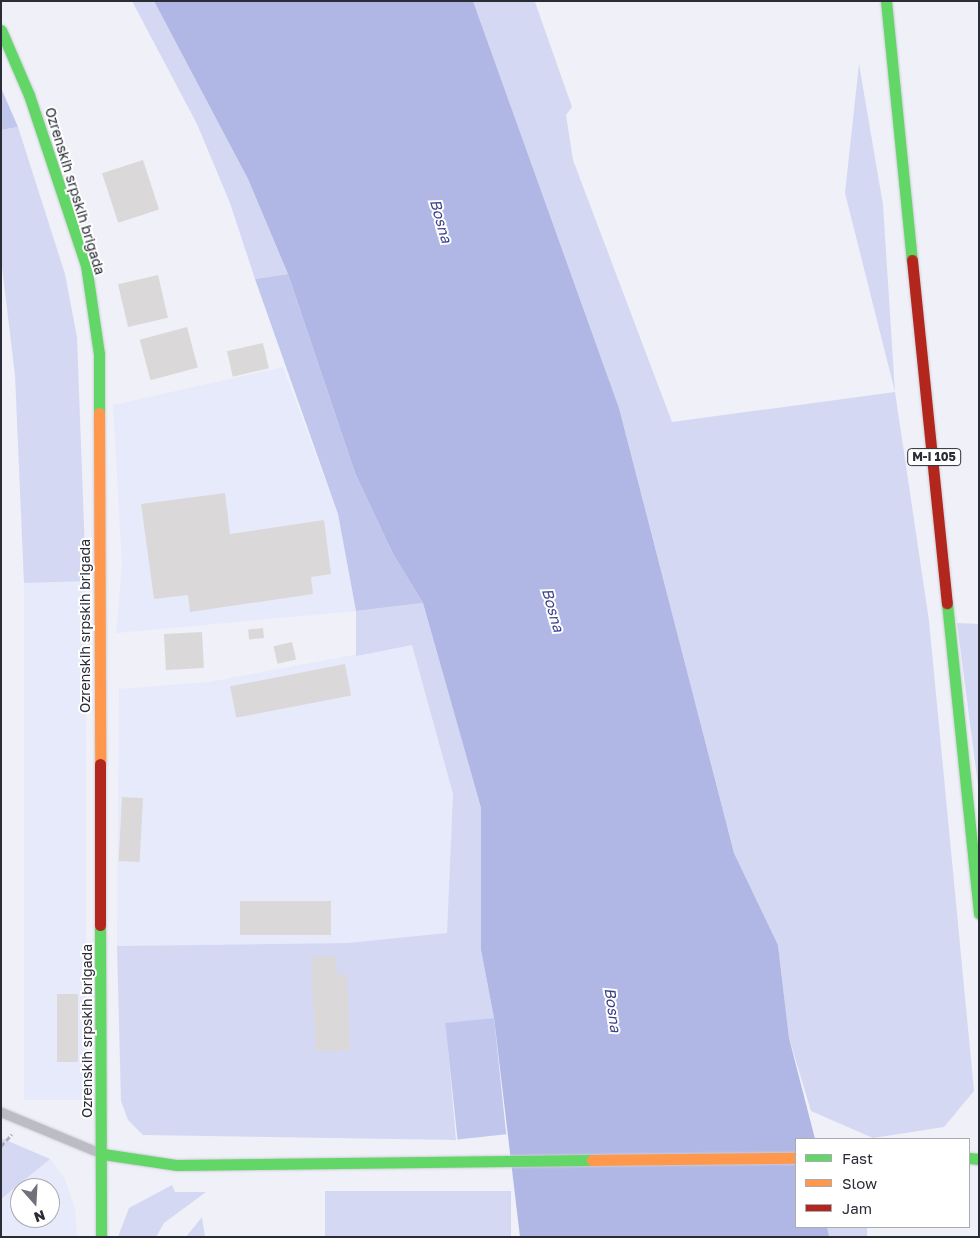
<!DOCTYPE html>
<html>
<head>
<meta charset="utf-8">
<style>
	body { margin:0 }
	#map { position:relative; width:980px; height:1238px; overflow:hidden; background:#eff0f8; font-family:"Golos Text",sans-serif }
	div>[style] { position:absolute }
	.built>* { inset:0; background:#e7eafb; transform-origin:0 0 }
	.green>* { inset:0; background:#d4d8f3; transform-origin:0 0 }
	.forest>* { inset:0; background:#c1c7ec; transform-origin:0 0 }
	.water>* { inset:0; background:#b1b7e5 }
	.building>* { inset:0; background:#dbd8d9; transform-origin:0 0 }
	.path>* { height:3px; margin-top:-1.5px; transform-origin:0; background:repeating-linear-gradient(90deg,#aeafb7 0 5px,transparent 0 7.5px) }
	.roads { filter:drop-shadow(0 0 1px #cdced4) drop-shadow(0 0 1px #cdced4) }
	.lane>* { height:9px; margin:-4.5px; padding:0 4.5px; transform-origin:4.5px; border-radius:4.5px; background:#bbbcc6 }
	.fast>* { height:11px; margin:-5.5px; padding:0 5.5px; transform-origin:5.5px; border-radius:5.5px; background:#63d668 }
	.slow>* { height:11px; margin:-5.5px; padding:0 5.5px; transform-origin:5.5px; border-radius:5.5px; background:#ff974d }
	.jam>* { height:11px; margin:-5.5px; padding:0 5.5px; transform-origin:5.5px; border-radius:5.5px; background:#b3261e }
	span { translate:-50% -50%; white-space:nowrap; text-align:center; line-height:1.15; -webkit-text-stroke:4px #fff; paint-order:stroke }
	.shield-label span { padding:1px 4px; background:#fff; border:1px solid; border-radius:4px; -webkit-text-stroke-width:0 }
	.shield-label { font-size:12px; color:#2b2d36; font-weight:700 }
	.street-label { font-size:14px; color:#2b2d36 }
	.water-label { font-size:15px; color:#3c4089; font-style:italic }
	.frame { position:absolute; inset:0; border:2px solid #2b2d36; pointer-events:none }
	.legend { position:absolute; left:795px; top:1138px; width:175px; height:90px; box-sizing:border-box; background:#fff; border:1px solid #aaabaf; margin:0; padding:6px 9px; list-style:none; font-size:15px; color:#2b2d36 }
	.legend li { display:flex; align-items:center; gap:10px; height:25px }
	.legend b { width:25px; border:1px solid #aaabaf }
	.north { position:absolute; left:10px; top:1178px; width:50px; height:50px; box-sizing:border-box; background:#fff; border:1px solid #aaabaf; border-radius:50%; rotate:161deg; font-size:14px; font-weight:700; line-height:20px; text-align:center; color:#2b2d36 }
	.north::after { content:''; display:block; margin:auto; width:18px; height:22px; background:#70717a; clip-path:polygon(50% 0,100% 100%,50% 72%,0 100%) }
</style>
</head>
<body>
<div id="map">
	<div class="built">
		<i style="clip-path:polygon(283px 367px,338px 514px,356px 611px,116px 633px,122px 565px,113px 405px)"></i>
		<i style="left:86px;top:581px;width:519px;height:62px;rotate:90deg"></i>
		<i style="clip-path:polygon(412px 644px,453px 794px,447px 934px,348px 943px,117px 946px,119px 689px,209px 682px)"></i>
		<i style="clip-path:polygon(evenodd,50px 1159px,65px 1179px,75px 1209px,77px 1237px,1px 1237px,1px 1199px,50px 1159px,20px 1188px,50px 1188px,50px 1218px,20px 1218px,20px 1188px)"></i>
	</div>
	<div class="green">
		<i style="clip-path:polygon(132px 1px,154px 1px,248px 179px,288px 274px,255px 279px,230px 203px,197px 124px)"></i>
		<i style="clip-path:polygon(473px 1px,535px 2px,572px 107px,566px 115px,573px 160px,672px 422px,895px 392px,845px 193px,859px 64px,883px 205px,895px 392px,929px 621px,974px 1091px,944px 1127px,873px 1138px,811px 1111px,789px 1038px,778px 945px,734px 853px,619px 408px)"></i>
		<i style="clip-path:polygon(18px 127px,65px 274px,77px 337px,86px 581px,24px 583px,15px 375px,1px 259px,1px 130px)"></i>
		<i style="clip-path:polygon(423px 603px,481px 808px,481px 950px,494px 1018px,446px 1025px,456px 1140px,143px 1135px,128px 1120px,121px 1101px,117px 946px,348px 943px,447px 933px,453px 794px,412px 645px,356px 656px,356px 611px)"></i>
		<i style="clip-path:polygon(957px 623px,979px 624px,979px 793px)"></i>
		<i style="clip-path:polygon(1px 1138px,50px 1159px,1px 1199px)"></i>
		<i style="clip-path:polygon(172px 1185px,175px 1192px,206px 1192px,164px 1223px,156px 1237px,118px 1237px,129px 1208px)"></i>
		<i style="left:325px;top:1191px;width:186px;height:47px"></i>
		<i style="clip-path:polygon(202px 1217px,205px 1237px,186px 1237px)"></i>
		<i style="left:827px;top:1227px;width:40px;height:10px"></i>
	</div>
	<div class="forest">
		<i style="clip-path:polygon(1px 88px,18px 127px,1px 130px)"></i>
		<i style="clip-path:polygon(288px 274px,355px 473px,393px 554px,423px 603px,356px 611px,338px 514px,255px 279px)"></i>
		<i style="left:494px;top:1018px;width:117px;height:49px;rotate:84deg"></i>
	</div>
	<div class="water">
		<i style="clip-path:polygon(154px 1px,473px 1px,619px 408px,734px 853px,778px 945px,789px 1038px,815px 1139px,796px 1139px,796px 1227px,827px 1227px,829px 1237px,520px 1237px,494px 1018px,481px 950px,481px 808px,423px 603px,393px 554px,355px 473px,288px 274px,248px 179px)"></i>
	</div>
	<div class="building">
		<i style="left:143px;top:160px;width:52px;height:43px;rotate:72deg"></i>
		<i style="left:158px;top:275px;width:44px;height:41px;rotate:77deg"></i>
		<i style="left:187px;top:327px;width:42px;height:49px;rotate:75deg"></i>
		<i style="left:263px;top:343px;width:26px;height:37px;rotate:77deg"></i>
		<i style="clip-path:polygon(225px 493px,230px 534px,324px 520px,331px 574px,311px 577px,313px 594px,190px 612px,188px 595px,154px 599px,141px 504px)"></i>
		<i style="left:263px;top:628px;width:10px;height:15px;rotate:84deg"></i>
		<i style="left:202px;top:632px;width:36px;height:38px;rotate:87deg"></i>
		<i style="left:292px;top:642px;width:18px;height:19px;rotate:77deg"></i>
		<i style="left:345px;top:664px;width:32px;height:117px;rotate:79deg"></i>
		<i style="left:122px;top:797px;width:21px;height:64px;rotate:3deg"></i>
		<i style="left:240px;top:901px;width:91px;height:34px"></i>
		<i style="clip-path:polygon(336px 956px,337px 975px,347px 974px,350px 1050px,316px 1051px,311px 957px)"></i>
		<i style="left:57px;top:994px;width:21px;height:68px"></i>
	</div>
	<div class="path">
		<i style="left:1px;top:1146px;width:16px;rotate:-47deg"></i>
	</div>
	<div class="roads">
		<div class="lane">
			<i style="left:1px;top:1112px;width:107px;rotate:22.5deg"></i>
		</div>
		<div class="fast">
			<i style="left:886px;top:1px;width:260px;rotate:84.3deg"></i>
			<i style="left:1px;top:30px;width:71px;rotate:66.7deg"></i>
			<i style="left:29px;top:95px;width:179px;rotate:71.5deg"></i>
			<i style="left:86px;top:265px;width:90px;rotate:81.7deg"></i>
			<i style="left:99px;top:354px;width:59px;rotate:90deg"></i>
			<i style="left:947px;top:603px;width:312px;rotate:84.1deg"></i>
			<i style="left:100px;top:925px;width:312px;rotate:89.8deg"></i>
			<i style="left:103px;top:1154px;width:75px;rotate:8.5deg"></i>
			<i style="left:177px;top:1165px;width:415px;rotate:-0.7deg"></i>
			<i style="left:969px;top:1158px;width:10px;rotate:6deg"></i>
		</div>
		<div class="slow">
			<i style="left:99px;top:413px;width:351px;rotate:89.8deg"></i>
			<i style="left:592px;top:1160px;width:204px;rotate:-0.6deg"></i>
		</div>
		<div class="jam">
			<i style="left:912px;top:260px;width:345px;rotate:84.2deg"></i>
			<i style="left:100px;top:764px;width:161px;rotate:90deg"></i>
		</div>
	</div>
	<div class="shield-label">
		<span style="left:934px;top:457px">M-I 105</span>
	</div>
	<div class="street-label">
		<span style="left:75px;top:191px;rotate:73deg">Ozrenskih srpskih brigada</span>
		<span style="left:85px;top:626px;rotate:-90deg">Ozrenskih srpskih brigada</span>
		<span style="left:87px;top:1031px;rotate:-90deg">Ozrenskih srpskih brigada</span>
	</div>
	<div class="water-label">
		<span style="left:441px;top:221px;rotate:74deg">Bosna</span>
		<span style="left:553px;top:610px;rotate:74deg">Bosna</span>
		<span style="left:613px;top:1010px;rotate:82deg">Bosna</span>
	</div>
	<div class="frame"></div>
	<ul class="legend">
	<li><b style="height:6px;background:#63d668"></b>Fast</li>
	<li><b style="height:6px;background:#ff974d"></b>Slow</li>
	<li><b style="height:6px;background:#b3261e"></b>Jam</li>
	</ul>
	<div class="north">N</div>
</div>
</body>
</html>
